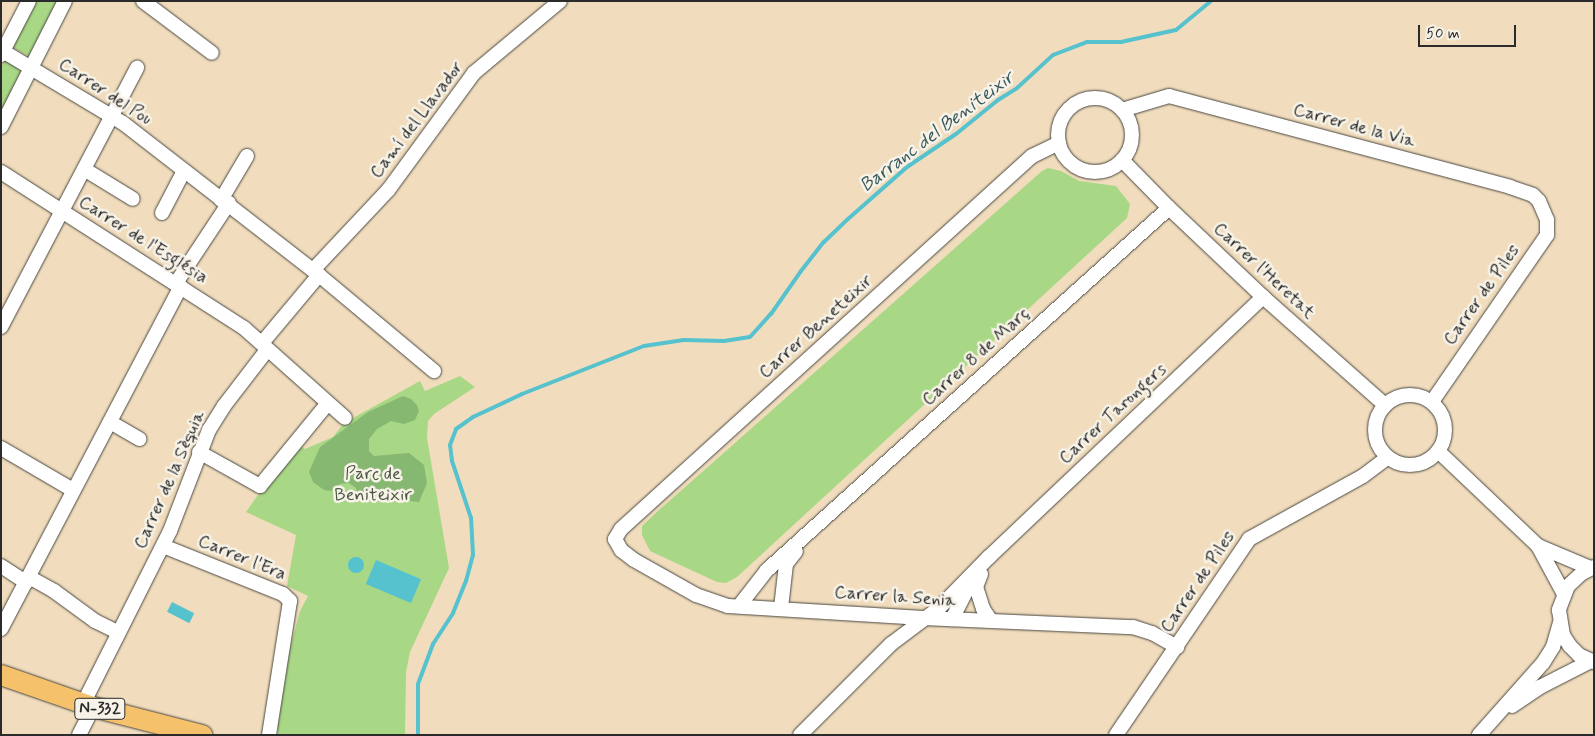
<!DOCTYPE html>
<html>
<head>
<meta charset="utf-8">
<style>
	body { margin:0 }
	#map { position:relative; width:1595px; height:736px; overflow:hidden; background:#f1ddbd; font-family:Mynerve,sans-serif }
	div>[style] { position:absolute }
	.green>* { inset:0; background:#a8d785 }
	.forest>* { inset:0; background:#86b872 }
	.water>* { inset:0; background:#55c2ce; transform-origin:0 0 }
	.round { border-radius:50% }
	.stream>* { height:4px; margin:-2px; padding:0 2px; transform-origin:2px; border-radius:2px; background:#55c2ce }
	.roads { filter:drop-shadow(0 0 1px #494641) drop-shadow(0 0 1px #494641) }
	.minor>* { height:14px; margin:-7px; padding:0 7px; transform-origin:7px; border-radius:7px; background:#fff }
	.minor>.ring { margin:-7px; padding:0; box-sizing:content-box; background:none; border:14px solid #fff; border-radius:50% }
	.highway>* { height:20px; margin:-10px; padding:0 10px; transform-origin:10px; border-radius:10px; background:#f6c16b }
	span { translate:-50% -50%; white-space:nowrap; text-align:center; line-height:1.15; -webkit-text-stroke:5px #f7f3e8; paint-order:stroke }
	.shield-label span { padding:1px 4px; background:#f7f3e8; border:1px solid; border-radius:4px; -webkit-text-stroke-width:0 }
	.shield-label { font-size:16px; color:#2b2b2b; font-weight:700 }
	.street-label { font-size:18px; color:#2b2b2b }
	.park-label { font-size:18px; color:#4a5642 }
	.water-label { font-size:19px; color:#38585c; font-style:italic }
	.frame { position:absolute; inset:0; border:2px solid #2b2b2b; pointer-events:none }
	.scale { position:absolute; left:1418px; top:25px; width:98px; height:22px; box-sizing:border-box; border:2px solid #2b2b2b; border-top:0; padding-left:6px; font-size:15px; line-height:18px; white-space:nowrap; color:#2b2b2b; -webkit-text-stroke:4px #f7f3e8; paint-order:stroke }
</style>
</head>
<body>
<div id="map">
	<div class="green">
		<i style="clip-path:polygon(35px 1px,59px 1px,30px 57px,12px 47px)"></i>
		<i style="clip-path:polygon(5px 60px,25px 71px,1px 116px,1px 67px)"></i>
		<i style="clip-path:polygon(1048px 168px,1061px 171px,1079px 181px,1116px 186px,1130px 204px,1127px 218px,737px 577px,726px 583px,717px 582px,650px 551px,642px 535px,642px 526px,658px 511px,1042px 171px)"></i>
		<i style="clip-path:polygon(460px 376px,475px 387px,434px 414px,428px 421px,427px 438px,449px 568px,410px 652px,406px 672px,405px 735px,278px 735px,278px 706px,285px 667px,300px 611px,308px 596px,287px 586px,296px 535px,246px 512px,260px 492px,299px 444px,305px 449px,333px 437px,344px 423px,420px 381px,425px 391px)"></i>
	</div>
	<div class="forest">
		<i style="clip-path:polygon(403px 396px,411px 399px,417px 405px,419px 411px,415px 420px,404px 424px,391px 421px,377px 429px,369px 439px,369px 451px,374px 456px,409px 453px,424px 465px,427px 483px,419px 502px,401px 500px,375px 501px,358px 495px,356px 488px,349px 483px,340px 484px,332px 491px,324px 490px,313px 482px,309px 472px,320px 447px,368px 412px)"></i>
	</div>
	<div class="water">
		<i class="round" style="left:348px;top:557px;width:16px;height:16px"></i>
		<i style="left:376px;top:560px;width:49px;height:26px;rotate:23deg"></i>
		<i style="left:172px;top:602px;width:25px;height:11px;rotate:27deg"></i>
	</div>
	<div class="stream">
		<i style="left:418px;top:735px;width:51px;rotate:-90deg"></i>
		<i style="left:418px;top:684px;width:43px;rotate:-69.4deg"></i>
		<i style="left:433px;top:644px;width:37px;rotate:-57deg"></i>
		<i style="left:453px;top:613px;width:35px;rotate:-68deg"></i>
		<i style="left:466px;top:581px;width:27px;rotate:-75deg"></i>
		<i style="left:473px;top:555px;width:37px;rotate:-93deg"></i>
		<i style="left:471px;top:518px;width:60px;rotate:-108.4deg"></i>
		<i style="left:452px;top:461px;width:16px;rotate:-97deg"></i>
		<i style="left:450px;top:445px;width:17px;rotate:-69deg"></i>
		<i style="left:456px;top:429px;width:21px;rotate:-35deg"></i>
		<i style="left:473px;top:417px;width:54px;rotate:-25.1deg"></i>
		<i style="left:522px;top:394px;width:131px;rotate:-21.5deg"></i>
		<i style="left:644px;top:346px;width:40px;rotate:-8.5deg"></i>
		<i style="left:684px;top:340px;width:40px;rotate:1.4deg"></i>
		<i style="left:724px;top:341px;width:26px;rotate:-9deg"></i>
		<i style="left:750px;top:337px;width:31px;rotate:-48deg"></i>
		<i style="left:771px;top:314px;width:52px;rotate:-55.1deg"></i>
		<i style="left:801px;top:271px;width:37px;rotate:-52deg"></i>
		<i style="left:824px;top:242px;width:33px;rotate:-44deg"></i>
		<i style="left:848px;top:219px;width:79px;rotate:-41.4deg"></i>
		<i style="left:907px;top:167px;width:59px;rotate:-34deg"></i>
		<i style="left:956px;top:134px;width:54px;rotate:-39deg"></i>
		<i style="left:998px;top:100px;width:22px;rotate:-32deg"></i>
		<i style="left:1017px;top:88px;width:49px;rotate:-42.5deg"></i>
		<i style="left:1053px;top:55px;width:36px;rotate:-21deg"></i>
		<i style="left:1087px;top:42px;width:34px"></i>
		<i style="left:1121px;top:42px;width:56px;rotate:-12.3deg"></i>
		<i style="left:1176px;top:30px;width:45px;rotate:-39.6deg"></i>
	</div>
	<div class="roads">
		<div class="minor">
			<i style="left:143px;top:1px;width:86px;rotate:37deg"></i>
			<i style="left:1px;top:50px;width:142px;rotate:30.9deg"></i>
			<i style="left:123px;top:123px;width:248px;rotate:37.8deg"></i>
			<i style="left:319px;top:275px;width:150px;rotate:39.9deg"></i>
			<i style="left:1px;top:55px;width:61px;rotate:-62.6deg"></i>
			<i class="ring" style="left:1058px;top:98px;width:60px;height:60px"></i>
			<i style="left:1122px;top:110px;width:49px;rotate:-16.6deg"></i>
			<i style="left:1169px;top:96px;width:353px;rotate:14.9deg"></i>
			<i style="left:1510px;top:187px;width:24px;rotate:19deg"></i>
			<i style="left:1533px;top:195px;width:8px;rotate:45deg"></i>
			<i style="left:1539px;top:201px;width:21px;rotate:67deg"></i>
			<i style="left:1547px;top:220px;width:15px;rotate:90deg"></i>
			<i style="left:1547px;top:235px;width:203px;rotate:124.6deg"></i>
			<i style="left:1px;top:127px;width:141px;rotate:-63.1deg"></i>
			<i style="left:1059px;top:143px;width:30px;rotate:154deg"></i>
			<i style="left:1032px;top:156px;width:555px;rotate:137.77deg"></i>
			<i style="left:621px;top:529px;width:12px;rotate:121deg"></i>
			<i style="left:615px;top:539px;width:13px;rotate:61deg"></i>
			<i style="left:621px;top:550px;width:16px;rotate:38deg"></i>
			<i style="left:634px;top:560px;width:71px;rotate:29.4deg"></i>
			<i style="left:696px;top:595px;width:34px;rotate:19deg"></i>
			<i style="left:728px;top:606px;width:195px;rotate:3.5deg"></i>
			<i style="left:923px;top:618px;width:210px;rotate:2.5deg"></i>
			<i style="left:1133px;top:627px;width:20px;rotate:18deg"></i>
			<i style="left:1152px;top:633px;width:29px;rotate:29deg"></i>
			<i style="left:1122px;top:160px;width:67px;rotate:45.6deg"></i>
			<i style="left:1169px;top:208px;width:129px;rotate:43.4deg"></i>
			<i style="left:1263px;top:297px;width:163px;rotate:41.5deg"></i>
			<i style="left:84px;top:169px;width:57px;rotate:31.5deg"></i>
			<i style="left:1px;top:172px;width:289px;rotate:32.7deg"></i>
			<i style="left:244px;top:328px;width:135px;rotate:41.7deg"></i>
			<i style="left:221px;top:200px;width:51px;rotate:-59.4deg"></i>
			<i style="left:162px;top:213px;width:47px;rotate:-62.4deg"></i>
			<i style="left:313px;top:270px;width:111px;rotate:-46.8deg"></i>
			<i style="left:389px;top:189px;width:144px;rotate:-53.8deg"></i>
			<i style="left:474px;top:73px;width:112px;rotate:-39.9deg"></i>
			<i style="left:176px;top:283px;width:96px;rotate:-56.5deg"></i>
			<i style="left:1px;top:327px;width:293px;rotate:-62.3deg"></i>
			<i style="left:262px;top:343px;width:89px;rotate:-50deg"></i>
			<i class="ring" style="left:1375px;top:395px;width:56px;height:56px"></i>
			<i style="left:110px;top:422px;width:34px;rotate:30deg"></i>
			<i style="left:1px;top:448px;width:83px;rotate:30.3deg"></i>
			<i style="left:1438px;top:451px;width:138px;rotate:43.5deg"></i>
			<i style="left:1538px;top:546px;width:55px;rotate:61.6deg"></i>
			<i style="left:199px;top:452px;width:70px;rotate:29.1deg"></i>
			<i style="left:260px;top:486px;width:107px;rotate:-50.7deg"></i>
			<i style="left:163px;top:546px;width:129px;rotate:21.8deg"></i>
			<i style="left:283px;top:594px;width:10px;rotate:45deg"></i>
			<i style="left:290px;top:601px;width:136px;rotate:98.9deg"></i>
			<i style="left:1538px;top:546px;width:56px;rotate:22.9deg"></i>
			<i style="left:1px;top:566px;width:30px;rotate:33deg"></i>
			<i style="left:1594px;top:567px;width:13px;rotate:153deg"></i>
			<i style="left:1582px;top:573px;width:19px;rotate:137deg"></i>
			<i style="left:1568px;top:586px;width:26px;rotate:111deg"></i>
			<i style="left:1559px;top:610px;width:25px;rotate:81deg"></i>
			<i style="left:1563px;top:635px;width:13px;rotate:58deg"></i>
			<i style="left:1570px;top:646px;width:13px;rotate:45deg"></i>
			<i style="left:1579px;top:655px;width:17px;rotate:25deg"></i>
			<i style="left:981px;top:574px;width:14px;rotate:111deg"></i>
			<i style="left:976px;top:587px;width:23px;rotate:72deg"></i>
			<i style="left:983px;top:609px;width:14px;rotate:56deg"></i>
			<i style="left:29px;top:577px;width:29px;rotate:29deg"></i>
			<i style="left:54px;top:591px;width:51px;rotate:36.2deg"></i>
			<i style="left:95px;top:621px;width:25px;rotate:26deg"></i>
			<i style="left:739px;top:606px;width:46px;rotate:-52.1deg"></i>
			<i style="left:767px;top:570px;width:541px;rotate:-42deg"></i>
			<i style="left:781px;top:608px;width:44px;rotate:-83.5deg"></i>
			<i style="left:786px;top:564px;width:16px;rotate:-52deg"></i>
			<i style="left:952px;top:619px;width:42px;rotate:-62.8deg"></i>
			<i style="left:1px;top:629px;width:387px;rotate:-62.3deg"></i>
			<i style="left:83px;top:704px;width:194px;rotate:-63.3deg"></i>
			<i style="left:170px;top:531px;width:108px;rotate:-68.9deg"></i>
			<i style="left:209px;top:430px;width:28px;rotate:-58deg"></i>
			<i style="left:224px;top:406px;width:71px;rotate:-52.5deg"></i>
			<i style="left:1512px;top:706px;width:34px;rotate:-34deg"></i>
			<i style="left:1540px;top:687px;width:57px;rotate:-27deg"></i>
			<i style="left:79px;top:735px;width:31px;rotate:-63deg"></i>
			<i style="left:800px;top:735px;width:129px;rotate:-45deg"></i>
			<i style="left:891px;top:644px;width:60px;rotate:-36.9deg"></i>
			<i style="left:939px;top:608px;width:71px;rotate:-45.6deg"></i>
			<i style="left:989px;top:557px;width:378px;rotate:-43.5deg"></i>
			<i style="left:1116px;top:735px;width:237px;rotate:-55.8deg"></i>
			<i style="left:1249px;top:539px;width:130px;rotate:-28.9deg"></i>
			<i style="left:1363px;top:476px;width:31px;rotate:-37deg"></i>
			<i style="left:1479px;top:735px;width:96px;rotate:-48.4deg"></i>
			<i style="left:1543px;top:663px;width:19px;rotate:-58deg"></i>
			<i style="left:1553px;top:647px;width:25px;rotate:-74deg"></i>
		</div>
		<div class="highway">
			<i style="left:1px;top:675px;width:97px;rotate:19.2deg"></i>
			<i style="left:93px;top:707px;width:113px;rotate:14.4deg"></i>
		</div>
	</div>
	<div class="shield-label">
		<span style="left:100px;top:709px">N-332</span>
	</div>
	<div class="street-label">
		<span style="left:105px;top:92px;rotate:33deg">Carrer del Pou</span>
		<span style="left:417px;top:120px;rotate:-53deg">Camí del Llavador</span>
		<span style="left:1354px;top:126px;rotate:15deg">Carrer de la Via</span>
		<span style="left:143px;top:240px;rotate:32deg">Carrer de l'Església</span>
		<span style="left:1264px;top:271px;rotate:43deg">Carrer l'Heretat</span>
		<span style="left:1482px;top:295px;rotate:-55deg">Carrer de Piles</span>
		<span style="left:816px;top:327px;rotate:-42deg">Carrer Beneteixir</span>
		<span style="left:976px;top:357px;rotate:-42deg">Carrer 8 de Març</span>
		<span style="left:1113px;top:414px;rotate:-43deg">Carrer Tarongers</span>
		<span style="left:170px;top:480px;rotate:-66deg">Carrer de la Sèquia</span>
		<span style="left:242px;top:558px;rotate:22deg">Carrer l'Era</span>
		<span style="left:1198px;top:582px;rotate:-56deg">Carrer de Piles</span>
		<span style="left:895px;top:597px;rotate:4deg">Carrer la Senia</span>
	</div>
	<div class="park-label">
		<span style="left:373px;top:485px">Parc de<br>Beniteixir</span>
	</div>
	<div class="water-label">
		<span style="left:937px;top:132px;rotate:-37deg">Barranc del Beniteixir</span>
	</div>
	<div class="frame"></div>
	<div class="scale">50 m</div>
</div>
</body>
</html>
